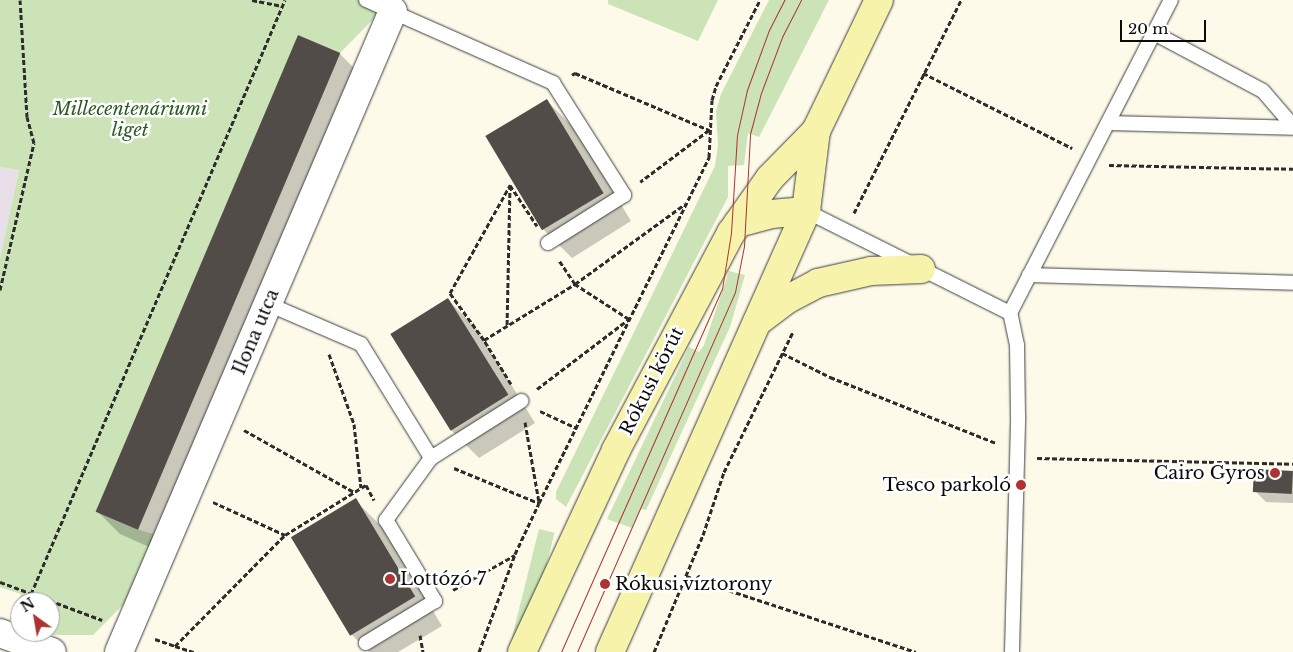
<!DOCTYPE html>
<html>
<head>
<meta charset="utf-8">
<style>
	body { margin:0 }
	#map { position:relative; width:1293px; height:652px; overflow:hidden; background:#fdfaea; font-family:"Libre Baskerville",serif }
	div>[style] { position:absolute }
	.industrial>* { inset:0; background:#e8dfe9 }
	.green>* { inset:0; background:#cbe3b7; transform-origin:0 0 }
	.shadow>* { inset:0; background:#0003 }
	.building>* { inset:0; background:#524c48; transform-origin:0 0 }
	.path>* { height:3px; margin-top:-1.5px; transform-origin:0; background:repeating-linear-gradient(90deg,#2c2c2c 0 5px,transparent 0 7.5px) }
	.roads { filter:drop-shadow(0 0 1px #3d3d3d) drop-shadow(0 0 1px #3d3d3d) }
	.service>* { height:14px; margin:-7px; padding:0 7px; transform-origin:7px; border-radius:7px; background:#fff }
	.minor>* { height:28px; margin:-14px; padding:0 14px; transform-origin:14px; border-radius:14px; background:#fff }
	.secondary>* { height:28px; margin:-14px; padding:0 14px; transform-origin:14px; border-radius:14px; background:#f7f3ab }
	.tram>* { height:1px; margin:-0.5px; padding:0 0.5px; transform-origin:0.5px; border-radius:0.5px; background:#ac3331 }
	.dots>* { width:14px; height:14px; translate:-50% -50%; box-sizing:border-box; border:2px solid #fff; border-radius:50% }
	span { translate:-50% -50%; white-space:nowrap; text-align:center; line-height:1.15; -webkit-text-stroke:5px #fff; paint-order:stroke }
	.park-label { font-size:18px; color:#2a5a22; font-style:italic }
	.street-label { font-size:18px; color:#0a0a0a }
	.poi-label { font-size:18px; color:#0a0a0a }
	.right { translate:-100% -50%; text-align:right }
	.left { translate:0 -50%; text-align:left }
	.north { position:absolute; left:10px; top:592px; width:50px; height:50px; box-sizing:border-box; background:#fff; border:1px solid #9d9d9d; border-radius:50%; rotate:328deg; font-size:14px; font-weight:700; line-height:20px; text-align:center; color:#0a0a0a }
	.north::after { content:''; display:block; margin:auto; width:18px; height:22px; background:#ac3331; clip-path:polygon(50% 0,100% 100%,50% 72%,0 100%) }
	.scale { position:absolute; left:1120px; top:20px; width:86px; height:22px; box-sizing:border-box; border:2px solid #0a0a0a; border-top:0; padding-left:6px; font-size:15px; line-height:18px; white-space:nowrap; color:#0a0a0a; -webkit-text-stroke:4px #fff; paint-order:stroke }
</style>
</head>
<body>
<div id="map">
	<div class="industrial">
		<i style="clip-path:polygon(0 167px,19px 170px,0 258px)"></i>
	</div>
	<div class="green">
		<i style="clip-path:polygon(evenodd,0 0,392px 0,340px 53px,298px 35px,136px 529px,156px 535px,126px 602px,93px 635px,6px 635px,21px 594px,0 587px,0 258px,19px 170px,0 167px,0 0,20px 602px,50px 602px,50px 632px,20px 632px,20px 602px)"></i>
		<i style="clip-path:polygon(608px 0,718px 0,698px 41px,608px 4px)"></i>
		<i style="clip-path:polygon(769px 0,829px 0,759px 137px,748px 133px,744px 165px,728px 166px,728px 197px,566px 507px,556px 499px,556px 492px,715px 166px,718px 145px,716px 111px,721px 94px)"></i>
		<i style="clip-path:polygon(729px 271px,745px 275px,730px 327px,646px 510px,641px 509px,632px 528px,607px 519px,689px 347px,699px 352px,704px 345px)"></i>
		<i style="left:539px;top:529px;width:16px;height:134px;rotate:14deg"></i>
	</div>
	<div class="shadow">
		<i style="clip-path:polygon(340px 54px,364px 78px,160px 552px,120px 534px,96px 510px)"></i>
		<i style="clip-path:polygon(547px 101px,575px 129px,631px 221px,572px 258px,544px 230px,487px 137px)"></i>
		<i style="clip-path:polygon(448px 300px,476px 328px,535px 423px,479px 458px,451px 430px)"></i>
		<i style="clip-path:polygon(1293px 472px,1293px 503px,1266px 502px,1255px 491px)"></i>
		<i style="clip-path:polygon(355px 500px,383px 528px,442px 626px,398px 652px,369px 652px,352px 635px)"></i>
	</div>
	<div class="building">
		<i style="left:298px;top:35px;width:46px;height:518px;rotate:23deg"></i>
		<i style="left:547px;top:99px;width:110px;height:72px;rotate:59deg"></i>
		<i style="left:448px;top:298px;width:114px;height:68px;rotate:58deg"></i>
		<i style="left:1254px;top:469px;width:39px;height:23px;rotate:3deg"></i>
		<i style="left:356px;top:498px;width:115px;height:76px;rotate:59deg"></i>
	</div>
	<div class="path">
		<i style="left:252px;top:0;width:31px;rotate:11deg"></i>
		<i style="left:923px;top:73px;width:167px;rotate:26.7deg"></i>
		<i style="left:572px;top:75px;width:4px;rotate:-34deg"></i>
		<i style="left:575px;top:73px;width:146px;rotate:23deg"></i>
		<i style="left:709px;top:130px;width:86px;rotate:143deg"></i>
		<i style="left:1109px;top:165px;width:184px;rotate:1.2deg"></i>
		<i style="left:510px;top:185px;width:49px;rotate:56.6deg"></i>
		<i style="left:854px;top:213px;width:238px;rotate:-63.3deg"></i>
		<i style="left:0;top:290px;width:151px;rotate:-77deg"></i>
		<i style="left:34px;top:143px;width:27px;rotate:-105deg"></i>
		<i style="left:27px;top:117px;width:117px;rotate:-93.4deg"></i>
		<i style="left:484px;top:340px;width:58px;rotate:-125.9deg"></i>
		<i style="left:450px;top:293px;width:124px;rotate:-60.9deg"></i>
		<i style="left:510px;top:185px;width:141px;rotate:91.2deg"></i>
		<i style="left:782px;top:353px;width:54px;rotate:26.6deg"></i>
		<i style="left:830px;top:377px;width:179px;rotate:21.7deg"></i>
		<i style="left:329px;top:354px;width:74px;rotate:70.3deg"></i>
		<i style="left:354px;top:424px;width:64px;rotate:83.8deg"></i>
		<i style="left:511px;top:384px;width:52px;rotate:-121.5deg"></i>
		<i style="left:484px;top:340px;width:107px;rotate:-31.6deg"></i>
		<i style="left:575px;top:284px;width:136px;rotate:-36deg"></i>
		<i style="left:537px;top:389px;width:116px;rotate:-37.3deg"></i>
		<i style="left:629px;top:319px;width:64px;rotate:-147.1deg"></i>
		<i style="left:575px;top:284px;width:29px;rotate:-124deg"></i>
		<i style="left:540px;top:411px;width:40px;rotate:25deg"></i>
		<i style="left:525px;top:422px;width:81px;rotate:80.1deg"></i>
		<i style="left:244px;top:430px;width:126px;rotate:29.4deg"></i>
		<i style="left:1037px;top:458px;width:256px;rotate:1.3deg"></i>
		<i style="left:454px;top:468px;width:92px;rotate:22.4deg"></i>
		<i style="left:213px;top:502px;width:79px;rotate:24.6deg"></i>
		<i style="left:686px;top:576px;width:242px;rotate:18.3deg"></i>
		<i style="left:0;top:582px;width:109px;rotate:20.4deg"></i>
		<i style="left:453px;top:590px;width:71px;rotate:-29.4deg"></i>
		<i style="left:31px;top:594px;width:646px;rotate:-66.85deg"></i>
		<i style="left:420px;top:635px;width:17px;rotate:80deg"></i>
		<i style="left:155px;top:639px;width:21px;rotate:19deg"></i>
		<i style="left:175px;top:646px;width:156px;rotate:-45.3deg"></i>
		<i style="left:285px;top:535px;width:95px;rotate:-31.7deg"></i>
		<i style="left:366px;top:485px;width:17px;rotate:62deg"></i>
		<i style="left:175px;top:646px;width:20px;rotate:18deg"></i>
		<i style="left:479px;top:652px;width:104px;rotate:-69.8deg"></i>
		<i style="left:515px;top:554px;width:56px;rotate:-64.8deg"></i>
		<i style="left:539px;top:503px;width:386px;rotate:-63.8deg"></i>
		<i style="left:709px;top:157px;width:57px;rotate:-87deg"></i>
		<i style="left:712px;top:100px;width:15px;rotate:-74deg"></i>
		<i style="left:716px;top:86px;width:97px;rotate:-62.9deg"></i>
		<i style="left:654px;top:652px;width:127px;rotate:-67.3deg"></i>
		<i style="left:703px;top:535px;width:66px;rotate:-71.6deg"></i>
		<i style="left:724px;top:472px;width:156px;rotate:-63.8deg"></i>
	</div>
	<div class="roads">
		<div class="service">
			<i style="left:366px;top:0;width:205px;rotate:23.9deg"></i>
			<i style="left:553px;top:83px;width:133px;rotate:57.6deg"></i>
			<i style="left:624px;top:195px;width:90px;rotate:147.7deg"></i>
			<i style="left:1154px;top:33px;width:123px;rotate:28deg"></i>
			<i style="left:1263px;top:91px;width:46px;rotate:49.4deg"></i>
			<i style="left:1108px;top:123px;width:185px;rotate:1.5deg"></i>
			<i style="left:806px;top:211px;width:228px;rotate:26.6deg"></i>
			<i style="left:1029px;top:275px;width:264px;rotate:1.7deg"></i>
			<i style="left:268px;top:304px;width:101px;rotate:23.3deg"></i>
			<i style="left:361px;top:344px;width:134px;rotate:58.4deg"></i>
			<i style="left:431px;top:458px;width:77px;rotate:126deg"></i>
			<i style="left:386px;top:520px;width:95px;rotate:58.8deg"></i>
			<i style="left:435px;top:601px;width:81px;rotate:148.7deg"></i>
			<i style="left:431px;top:458px;width:107px;rotate:-32.3deg"></i>
			<i style="left:1012px;top:652px;width:236px;rotate:-88.5deg"></i>
			<i style="left:1018px;top:416px;width:71px;rotate:-90.8deg"></i>
			<i style="left:1017px;top:345px;width:33px;rotate:-102deg"></i>
			<i style="left:1010px;top:313px;width:352px;rotate:-62.8deg"></i>
		</div>
		<div class="minor">
			<i style="left:0;top:633px;width:55px;rotate:20.1deg"></i>
			<i style="left:119px;top:652px;width:697px;rotate:-66.86deg"></i>
		</div>
		<div class="secondary">
			<i style="left:738px;top:223px;width:34px;rotate:-15deg"></i>
			<i style="left:771px;top:214px;width:35px;rotate:-5deg"></i>
			<i style="left:757px;top:322px;width:39px;rotate:-37deg"></i>
			<i style="left:788px;top:299px;width:34px;rotate:-28deg"></i>
			<i style="left:818px;top:283px;width:54px;rotate:-12.8deg"></i>
			<i style="left:871px;top:271px;width:50px;rotate:-2.3deg"></i>
			<i style="left:522px;top:652px;width:223px;rotate:-65deg"></i>
			<i style="left:616px;top:450px;width:246px;rotate:-62.1deg"></i>
			<i style="left:731px;top:233px;width:67px;rotate:-54.7deg"></i>
			<i style="left:770px;top:178px;width:66px;rotate:-45.6deg"></i>
			<i style="left:610px;top:652px;width:483px;rotate:-66deg"></i>
			<i style="left:806px;top:211px;width:81px;rotate:-82.9deg"></i>
			<i style="left:816px;top:131px;width:145px;rotate:-64.3deg"></i>
		</div>
	</div>
	<div class="tram">
		<i style="left:561px;top:652px;width:397px;rotate:-66.1deg"></i>
		<i style="left:722px;top:289px;width:57px;rotate:-80.9deg"></i>
		<i style="left:731px;top:233px;width:98px;rotate:-86.5deg"></i>
		<i style="left:737px;top:135px;width:46px;rotate:-77.5deg"></i>
		<i style="left:747px;top:90px;width:64px;rotate:-69.9deg"></i>
		<i style="left:769px;top:30px;width:34px;rotate:-63deg"></i>
		<i style="left:577px;top:652px;width:393px;rotate:-66.3deg"></i>
		<i style="left:735px;top:292px;width:47px;rotate:-78.9deg"></i>
		<i style="left:744px;top:246px;width:112px;rotate:-86.9deg"></i>
		<i style="left:750px;top:134px;width:42px;rotate:-75deg"></i>
		<i style="left:761px;top:93px;width:60px;rotate:-69.4deg"></i>
		<i style="left:782px;top:37px;width:42px;rotate:-62.8deg"></i>
	</div>
	<div class="dots">
		<i style="left:1275px;top:473px;background:#ac3331"></i>
		<i style="left:1021px;top:485px;background:#ac3331"></i>
		<i style="left:390px;top:579px;background:#ac3331"></i>
		<i style="left:605px;top:584px;background:#ac3331"></i>
	</div>
	<div class="park-label">
		<span style="left:130px;top:120px">Millecentenáriumi<br>liget</span>
	</div>
	<div class="street-label">
		<span style="left:256px;top:332px;rotate:-67deg">Ilona utca</span>
		<span style="left:652px;top:381px;rotate:-63deg">Rókusi körút</span>
	</div>
	<div class="poi-label">
		<span class="right" style="left:1265px;top:473px">Cairo Gyros</span>
		<span class="right" style="left:1011px;top:485px">Tesco parkoló</span>
		<span class="left" style="left:400px;top:579px">Lottózó 7</span>
		<span class="left" style="left:615px;top:584px">Rókusi víztorony</span>
	</div>
	<div class="north">N</div>
	<div class="scale">20 m</div>
</div>
</body>
</html>
